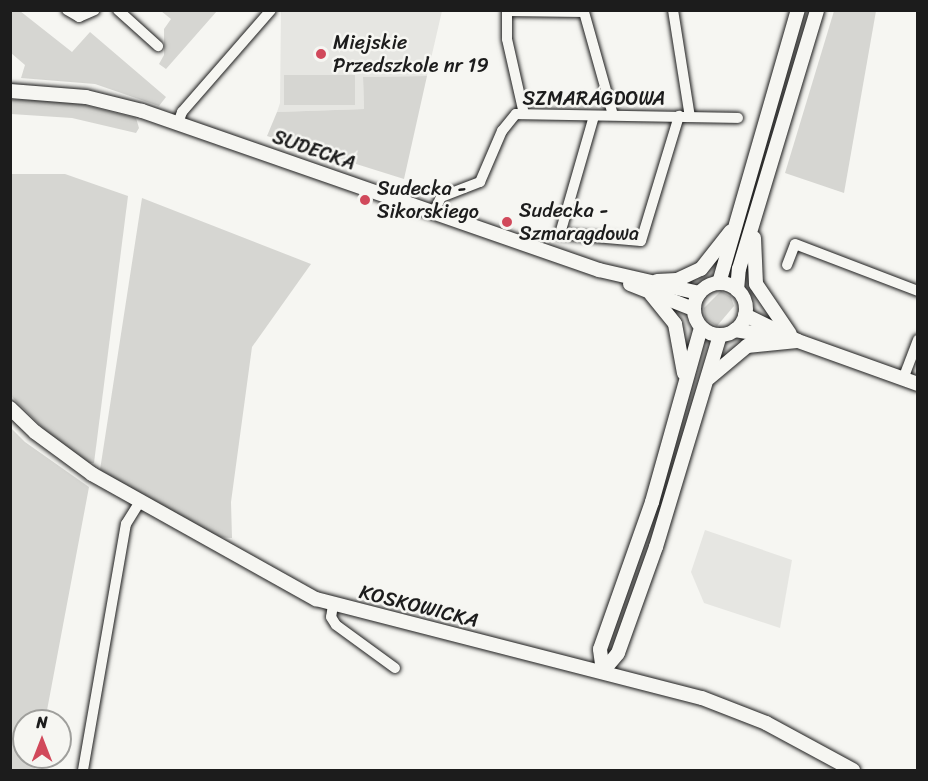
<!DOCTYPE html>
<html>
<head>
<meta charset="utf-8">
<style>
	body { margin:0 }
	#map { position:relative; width:928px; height:781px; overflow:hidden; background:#f6f6f2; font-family:Sriracha,sans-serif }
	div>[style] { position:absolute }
	.built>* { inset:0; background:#e6e6e2 }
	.green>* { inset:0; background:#d6d6d2; transform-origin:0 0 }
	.roads { filter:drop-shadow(0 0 2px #1c1c1c) drop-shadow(0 0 2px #1c1c1c) }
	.minor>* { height:10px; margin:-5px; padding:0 5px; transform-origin:5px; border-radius:5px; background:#f6f6f2 }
	.tertiary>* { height:14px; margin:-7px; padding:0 7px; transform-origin:7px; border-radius:7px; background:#f6f6f2 }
	.tertiary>.ring { margin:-7px; padding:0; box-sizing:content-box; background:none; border:14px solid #f6f6f2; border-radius:50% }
	.dots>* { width:16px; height:16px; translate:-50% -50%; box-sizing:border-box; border:3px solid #f6f6f2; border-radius:50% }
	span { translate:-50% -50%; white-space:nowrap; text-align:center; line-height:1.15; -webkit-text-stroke:5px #f6f6f2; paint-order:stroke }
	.poi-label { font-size:20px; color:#1c1c1c }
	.left { translate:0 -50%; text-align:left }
	.street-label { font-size:20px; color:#1c1c1c }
	.frame { position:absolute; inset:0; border:12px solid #1c1c1c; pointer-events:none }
	.north { position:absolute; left:12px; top:709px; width:60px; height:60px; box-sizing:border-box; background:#f6f6f2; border:2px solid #9f9f9c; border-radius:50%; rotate:0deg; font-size:16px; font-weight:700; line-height:24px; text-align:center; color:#1c1c1c }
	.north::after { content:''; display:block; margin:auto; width:21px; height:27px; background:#d1495b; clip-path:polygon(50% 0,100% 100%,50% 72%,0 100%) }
</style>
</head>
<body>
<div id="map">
	<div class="built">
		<i style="clip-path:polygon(281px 11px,442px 11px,427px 76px,363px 77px,364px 109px,277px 112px,280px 103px)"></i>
		<i style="clip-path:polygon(705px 530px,792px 560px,780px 628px,704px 603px,691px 572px)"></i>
	</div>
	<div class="green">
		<i style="clip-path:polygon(10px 11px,20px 11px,72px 52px,90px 32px,166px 97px,159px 106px,95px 84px,21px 78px,25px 65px,11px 53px)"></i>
		<i style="clip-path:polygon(161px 11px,217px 11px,166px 69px,159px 64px,164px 55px,164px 29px,171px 19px)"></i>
		<i style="clip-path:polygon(834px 11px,876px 11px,844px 193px,785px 173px)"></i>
		<i style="left:355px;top:75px;width:30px;height:71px;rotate:90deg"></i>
		<i style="clip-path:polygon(427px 76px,404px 179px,267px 136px,277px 112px,364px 109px,363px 77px)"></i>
		<i style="clip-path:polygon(37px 99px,80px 104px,136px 118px,139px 128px,136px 133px,72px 118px,11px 114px,10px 100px)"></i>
		<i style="clip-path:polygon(10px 174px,65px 174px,128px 196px,94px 463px,86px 463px,49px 434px,11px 396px)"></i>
		<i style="clip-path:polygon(142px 198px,311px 264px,252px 347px,231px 502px,232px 538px,215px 537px,100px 470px)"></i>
		<i style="clip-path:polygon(721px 291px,731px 297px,734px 306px,717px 326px,705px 319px,704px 308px)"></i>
		<i style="clip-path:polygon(10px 427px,25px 442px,89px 487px,45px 721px,24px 721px,24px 757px,38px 757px,35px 770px,11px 770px)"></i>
	</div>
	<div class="roads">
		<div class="minor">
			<i style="left:67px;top:10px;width:14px;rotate:30deg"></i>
			<i style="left:79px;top:17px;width:17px;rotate:-24deg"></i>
			<i style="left:118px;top:10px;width:54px;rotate:42deg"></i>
			<i style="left:673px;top:10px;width:108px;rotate:81deg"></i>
			<i style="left:524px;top:114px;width:77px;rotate:-102.8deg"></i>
			<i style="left:507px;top:39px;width:28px;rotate:-90deg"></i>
			<i style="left:507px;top:11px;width:77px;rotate:0.7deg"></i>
			<i style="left:584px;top:12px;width:107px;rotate:74.3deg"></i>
			<i style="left:594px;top:116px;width:123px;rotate:106.1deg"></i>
			<i style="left:560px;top:234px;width:81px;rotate:4.9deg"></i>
			<i style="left:641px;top:241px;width:131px;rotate:-73.1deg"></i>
			<i style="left:178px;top:123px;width:12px;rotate:-70deg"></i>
			<i style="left:182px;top:112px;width:135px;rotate:-48.9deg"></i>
			<i style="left:434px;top:212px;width:17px;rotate:-65deg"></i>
			<i style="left:441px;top:197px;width:42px;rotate:-21deg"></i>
			<i style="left:480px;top:182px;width:56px;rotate:-66.7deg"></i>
			<i style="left:502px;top:131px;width:22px;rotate:-51deg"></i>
			<i style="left:516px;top:114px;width:222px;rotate:1deg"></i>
			<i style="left:787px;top:265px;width:22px;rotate:-69deg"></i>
			<i style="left:795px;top:244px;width:132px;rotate:20.9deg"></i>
			<i style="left:903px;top:379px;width:42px;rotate:-69deg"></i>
			<i style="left:333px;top:605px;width:12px;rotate:99deg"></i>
			<i style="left:331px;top:617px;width:9px;rotate:58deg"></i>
			<i style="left:336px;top:625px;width:73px;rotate:36.1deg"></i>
			<i style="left:83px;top:770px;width:250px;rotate:-80.1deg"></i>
			<i style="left:126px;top:524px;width:26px;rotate:-58deg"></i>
		</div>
		<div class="tertiary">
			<i style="left:10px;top:91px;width:76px;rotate:4.5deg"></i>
			<i style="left:86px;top:97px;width:58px;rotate:14deg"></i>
			<i style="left:142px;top:111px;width:484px;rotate:19.2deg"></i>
			<i style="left:599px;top:270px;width:103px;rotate:13deg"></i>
			<i style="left:754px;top:238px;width:46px;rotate:87.5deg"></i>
			<i style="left:756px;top:284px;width:60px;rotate:55.8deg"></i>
			<i style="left:657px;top:281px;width:20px;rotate:-3deg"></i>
			<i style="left:677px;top:280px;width:26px;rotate:-25deg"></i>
			<i style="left:701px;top:269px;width:48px;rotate:-51.7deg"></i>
			<i style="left:719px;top:283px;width:284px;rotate:-73.9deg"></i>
			<i class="ring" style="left:694px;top:283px;width:38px;height:38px"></i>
			<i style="left:630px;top:284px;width:68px;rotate:21.6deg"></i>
			<i style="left:737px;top:290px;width:21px;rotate:-85deg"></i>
			<i style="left:739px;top:269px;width:270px;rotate:-73.2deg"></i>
			<i style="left:651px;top:294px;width:38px;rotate:51deg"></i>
			<i style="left:675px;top:324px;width:50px;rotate:79.6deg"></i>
			<i style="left:745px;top:315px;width:59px;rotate:26.1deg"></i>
			<i style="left:798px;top:341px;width:127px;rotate:19.7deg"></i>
			<i style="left:735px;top:330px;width:43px;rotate:9.5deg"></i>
			<i style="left:709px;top:378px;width:50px;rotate:-40.1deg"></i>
			<i style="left:747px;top:346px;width:50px;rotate:-5.7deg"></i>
			<i style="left:10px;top:408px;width:35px;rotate:44deg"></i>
			<i style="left:35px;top:432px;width:71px;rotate:36.4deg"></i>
			<i style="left:92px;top:474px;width:257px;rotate:29.2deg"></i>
			<i style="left:316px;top:599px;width:398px;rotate:14.4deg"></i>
			<i style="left:702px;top:698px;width:69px;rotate:21.3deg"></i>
			<i style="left:766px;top:723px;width:99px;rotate:28.4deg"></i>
			<i style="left:603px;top:671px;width:22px;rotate:-98deg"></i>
			<i style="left:600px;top:649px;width:156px;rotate:-70.5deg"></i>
			<i style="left:652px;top:502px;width:181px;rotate:-74.3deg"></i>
			<i style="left:603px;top:671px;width:23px;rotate:-50deg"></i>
			<i style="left:618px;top:653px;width:113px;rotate:-70.3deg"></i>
			<i style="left:656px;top:547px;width:221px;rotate:-73.2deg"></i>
		</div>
	</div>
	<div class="dots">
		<i style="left:321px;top:54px;background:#d1495b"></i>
		<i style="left:365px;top:200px;background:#d1495b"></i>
		<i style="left:507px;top:222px;background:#d1495b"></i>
	</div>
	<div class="poi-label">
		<span class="left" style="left:333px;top:54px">Miejskie<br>Przedszkole nr 19</span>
		<span class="left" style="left:377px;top:200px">Sudecka -<br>Sikorskiego</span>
		<span class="left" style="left:519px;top:222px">Sudecka -<br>Szmaragdowa</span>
	</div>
	<div class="street-label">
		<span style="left:594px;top:98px">SZMARAGDOWA</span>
		<span style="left:314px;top:150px;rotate:19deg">SUDECKA</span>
		<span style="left:419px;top:606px;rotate:14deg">KOSKOWICKA</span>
	</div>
	<div class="frame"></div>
	<div class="north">N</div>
</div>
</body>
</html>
